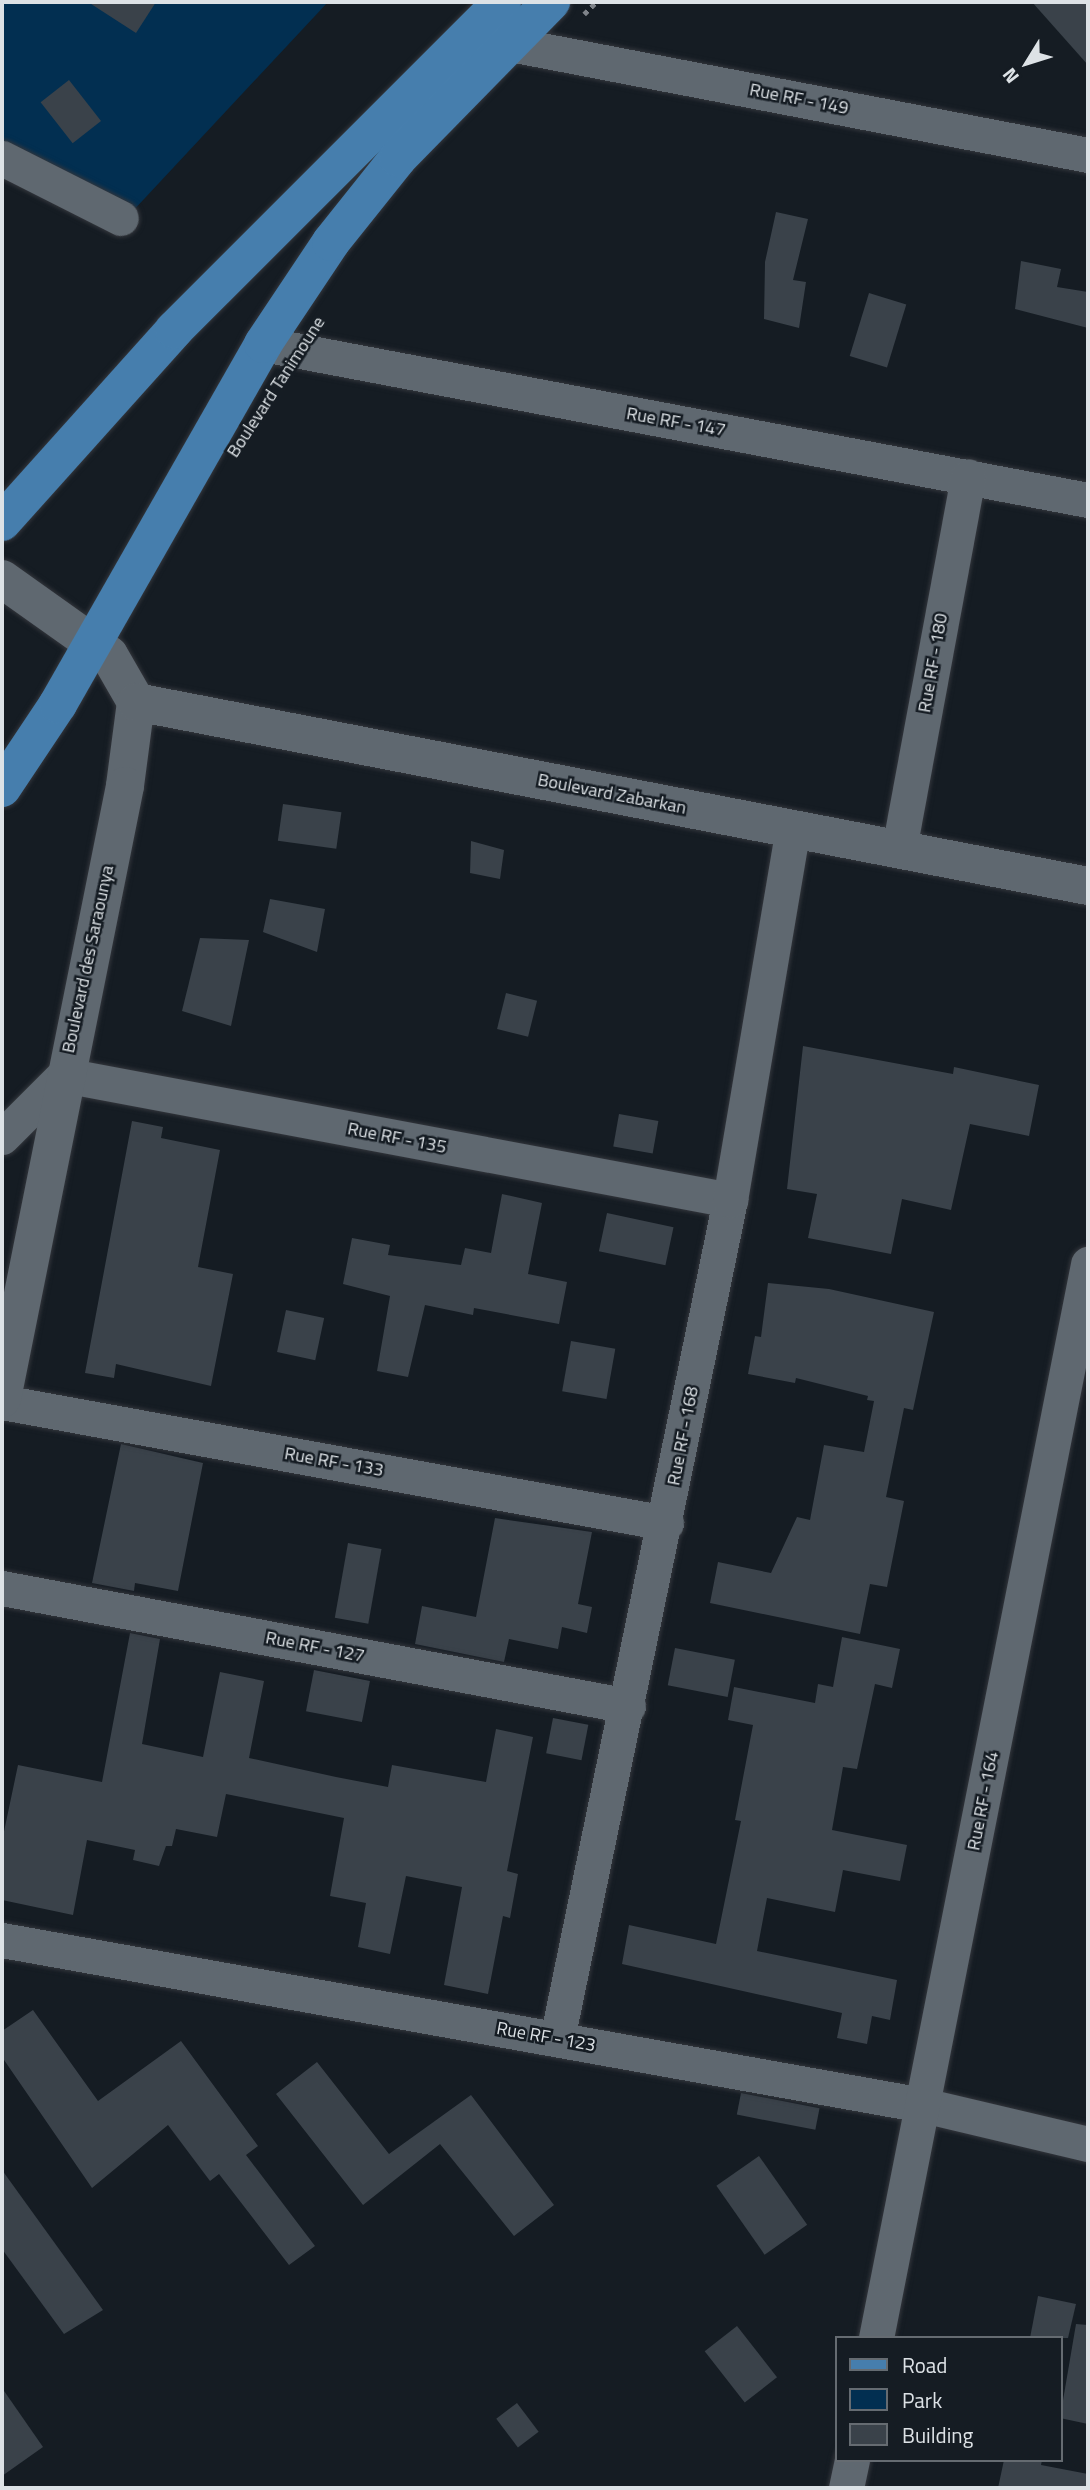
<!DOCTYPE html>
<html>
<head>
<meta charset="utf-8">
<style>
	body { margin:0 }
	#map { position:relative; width:1090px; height:2490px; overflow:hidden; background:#151c23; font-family:"Titillium Web",sans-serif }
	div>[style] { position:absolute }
	.green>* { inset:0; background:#022f51 }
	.building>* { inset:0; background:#3a424a; transform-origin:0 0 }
	.path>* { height:4.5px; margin-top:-2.25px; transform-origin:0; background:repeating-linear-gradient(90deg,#7e8389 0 5px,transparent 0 10px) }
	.roads { filter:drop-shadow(0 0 2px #33363c) drop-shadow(0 0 2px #33363c) }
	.street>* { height:35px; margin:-17.5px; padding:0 17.5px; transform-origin:17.5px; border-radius:17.5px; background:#5f6870 }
	.secondary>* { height:38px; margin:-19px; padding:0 19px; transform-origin:19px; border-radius:19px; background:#5f6870 }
	.primary>* { height:38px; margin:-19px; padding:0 19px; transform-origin:19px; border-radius:19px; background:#467ead }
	span { translate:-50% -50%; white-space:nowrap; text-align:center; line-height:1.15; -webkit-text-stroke:5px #151c23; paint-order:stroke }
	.street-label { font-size:18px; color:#dde2e6 }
	.frame { position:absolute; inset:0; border:4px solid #dde2e6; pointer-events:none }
	.legend { position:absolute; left:835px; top:2336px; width:228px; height:126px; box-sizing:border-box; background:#151c23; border:2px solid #656b71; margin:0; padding:9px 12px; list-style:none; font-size:21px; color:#dde2e6 }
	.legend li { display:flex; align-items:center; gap:14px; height:35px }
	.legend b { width:35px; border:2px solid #656b71 }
	.north { position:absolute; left:992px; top:28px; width:70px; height:70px; -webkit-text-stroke:5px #151c23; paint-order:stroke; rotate:232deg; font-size:19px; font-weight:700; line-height:28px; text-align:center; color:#dde2e6 }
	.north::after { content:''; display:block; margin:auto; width:24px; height:32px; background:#dde2e6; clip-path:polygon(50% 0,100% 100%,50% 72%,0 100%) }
</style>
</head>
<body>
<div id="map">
	<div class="green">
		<i style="clip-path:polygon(2px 2px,328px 2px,131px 213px,2px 146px)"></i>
	</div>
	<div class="building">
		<i style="clip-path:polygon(88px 2px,156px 2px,136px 33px)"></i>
		<i style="clip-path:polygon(1032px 2px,1088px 2px,1088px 65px)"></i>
		<i style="left:69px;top:80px;width:52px;height:36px;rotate:52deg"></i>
		<i style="clip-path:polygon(776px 212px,808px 219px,793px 280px,806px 282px,799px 328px,764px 319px,765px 262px)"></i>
		<i style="clip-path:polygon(1021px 261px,1061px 269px,1057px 287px,1088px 292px,1088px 328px,1015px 309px)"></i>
		<i style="left:869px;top:293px;width:39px;height:66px;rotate:17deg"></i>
		<i style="left:283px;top:804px;width:59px;height:37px;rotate:8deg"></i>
		<i style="clip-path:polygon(471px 841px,504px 850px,500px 879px,470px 873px)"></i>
		<i style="clip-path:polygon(270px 899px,325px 909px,317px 952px,263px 932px)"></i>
		<i style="clip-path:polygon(200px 938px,249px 940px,231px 1026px,182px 1011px)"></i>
		<i style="left:506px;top:993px;width:32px;height:37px;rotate:14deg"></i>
		<i style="clip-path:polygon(803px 1046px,953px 1074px,954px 1067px,1039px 1085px,1029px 1136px,970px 1124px,951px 1210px,902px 1199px,891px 1254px,808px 1238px,817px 1194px,787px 1189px)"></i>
		<i style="left:619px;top:1114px;width:40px;height:33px;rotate:10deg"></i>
		<i style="clip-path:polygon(132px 1121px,163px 1127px,161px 1138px,220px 1150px,198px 1267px,233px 1274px,211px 1386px,116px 1364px,114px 1378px,85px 1373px)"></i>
		<i style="clip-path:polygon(502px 1194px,542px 1203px,528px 1274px,567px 1282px,559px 1324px,474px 1308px,473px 1315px,425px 1305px,408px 1377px,377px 1371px,390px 1296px,343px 1284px,352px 1238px,390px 1245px,388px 1255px,461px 1265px,465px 1248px,491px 1253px)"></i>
		<i style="left:607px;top:1213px;width:68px;height:39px;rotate:12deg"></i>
		<i style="clip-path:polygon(768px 1283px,829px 1289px,934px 1312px,913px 1410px,904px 1408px,886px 1497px,904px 1501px,887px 1587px,870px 1584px,860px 1634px,710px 1603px,718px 1562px,771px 1573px,797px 1517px,810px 1520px,824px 1445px,864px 1452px,874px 1401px,867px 1400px,868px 1396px,796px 1378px,795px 1383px,748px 1374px,755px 1336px,761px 1337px)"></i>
		<i style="left:286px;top:1310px;width:39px;height:43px;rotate:12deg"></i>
		<i style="left:571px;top:1341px;width:45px;height:51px;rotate:10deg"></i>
		<i style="clip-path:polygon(121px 1444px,203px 1463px,178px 1591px,135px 1583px,134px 1591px,92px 1583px)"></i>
		<i style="clip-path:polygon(495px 1518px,592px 1532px,578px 1604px,592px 1607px,587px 1633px,562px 1627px,558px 1649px,509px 1639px,504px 1662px,415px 1644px,422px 1606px,476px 1617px)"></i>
		<i style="left:348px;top:1543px;width:34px;height:76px;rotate:10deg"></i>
		<i style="clip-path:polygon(130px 1633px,160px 1639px,142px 1744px,203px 1757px,220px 1672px,264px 1681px,249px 1758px,336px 1777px,388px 1787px,392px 1765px,486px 1782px,496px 1729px,533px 1737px,507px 1871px,518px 1874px,510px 1918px,503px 1916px,488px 1994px,444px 1985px,462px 1887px,406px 1876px,390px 1954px,358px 1947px,366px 1903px,330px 1896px,344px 1818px,226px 1794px,217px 1837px,176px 1829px,172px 1846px,166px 1846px,159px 1866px,133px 1860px,135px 1850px,87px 1840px,73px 1915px,2px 1900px,2px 1841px,18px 1765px,102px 1782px)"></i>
		<i style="clip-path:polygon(842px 1637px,900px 1649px,892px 1688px,875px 1684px,857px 1769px,843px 1767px,832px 1830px,907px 1845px,900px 1881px,843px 1870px,835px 1912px,767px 1898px,757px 1951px,897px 1980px,890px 2020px,872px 2016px,867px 2044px,837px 2038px,842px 2013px,622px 1964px,629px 1925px,716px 1944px,741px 1821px,735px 1820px,753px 1725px,728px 1720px,734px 1687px,815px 1703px,818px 1684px,833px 1687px)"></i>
		<i style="left:675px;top:1648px;width:61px;height:38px;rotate:11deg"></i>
		<i style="left:314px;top:1670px;width:57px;height:42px;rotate:11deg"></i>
		<i style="left:553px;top:1718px;width:36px;height:36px;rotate:11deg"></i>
		<i style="clip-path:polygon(33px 2010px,98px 2101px,181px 2041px,258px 2146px,246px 2155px,315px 2246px,289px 2265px,219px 2174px,210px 2181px,168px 2125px,92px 2188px,2px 2057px,2px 2031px)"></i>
		<i style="clip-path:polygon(317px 2062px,389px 2154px,471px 2095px,554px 2205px,514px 2236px,440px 2144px,363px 2205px,276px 2094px)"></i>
		<i style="left:741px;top:2093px;width:80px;height:22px;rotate:11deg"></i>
		<i style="left:759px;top:2156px;width:84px;height:52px;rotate:55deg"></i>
		<i style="clip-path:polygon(2px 2170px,103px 2310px,64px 2334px,2px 2249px)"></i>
		<i style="clip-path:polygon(1038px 2296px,1076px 2304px,1068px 2338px,1030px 2338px)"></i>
		<i style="clip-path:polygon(1076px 2324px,1088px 2325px,1088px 2424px,1060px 2418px)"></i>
		<i style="left:737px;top:2326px;width:65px;height:41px;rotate:52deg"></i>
		<i style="clip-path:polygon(2px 2388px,43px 2447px,2px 2476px)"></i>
		<i style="left:517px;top:2403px;width:36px;height:26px;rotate:53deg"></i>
		<i style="clip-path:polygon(1004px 2460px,1042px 2460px,1041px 2465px,1088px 2474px,1088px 2488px,998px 2488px)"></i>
	</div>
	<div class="path">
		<i style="left:584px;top:14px;width:17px;rotate:-45deg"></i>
	</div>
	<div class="roads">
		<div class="street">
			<i style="left:510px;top:44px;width:589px;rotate:10.87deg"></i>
			<i style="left:2px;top:158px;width:133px;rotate:26.8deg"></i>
			<i style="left:263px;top:344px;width:840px;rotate:10.71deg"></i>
			<i style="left:899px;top:849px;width:379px;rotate:-79.5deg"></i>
			<i style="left:2px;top:1137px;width:88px;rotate:-45deg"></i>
			<i style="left:64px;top:1075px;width:678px;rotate:10.63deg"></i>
			<i style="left:2px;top:1402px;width:675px;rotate:10.33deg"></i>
			<i style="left:2px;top:1588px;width:637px;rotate:10.67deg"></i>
			<i style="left:2px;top:1940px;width:936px;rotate:10.16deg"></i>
			<i style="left:923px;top:2105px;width:170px;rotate:13.3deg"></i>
			<i style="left:557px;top:2039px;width:857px;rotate:-78.35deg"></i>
			<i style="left:730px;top:1200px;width:376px;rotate:-80.4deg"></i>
			<i style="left:876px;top:2338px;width:1095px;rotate:-78.83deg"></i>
			<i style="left:846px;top:2488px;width:29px;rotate:-78deg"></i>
		</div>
		<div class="secondary">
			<i style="left:2px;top:579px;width:131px;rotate:35.4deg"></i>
			<i style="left:109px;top:655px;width:54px;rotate:60.1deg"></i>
			<i style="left:136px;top:702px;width:85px;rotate:97.5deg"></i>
			<i style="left:125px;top:786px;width:625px;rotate:101.35deg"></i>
			<i style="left:136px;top:702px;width:970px;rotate:10.94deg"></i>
		</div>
		<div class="primary">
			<i style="left:2px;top:522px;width:258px;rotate:-48.1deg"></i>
			<i style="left:174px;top:330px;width:464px;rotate:-45deg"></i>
			<i style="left:2px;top:788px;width:101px;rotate:-56.3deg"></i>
			<i style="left:58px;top:704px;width:414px;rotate:-60.3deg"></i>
			<i style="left:263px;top:344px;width:123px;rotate:-56.3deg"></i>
			<i style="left:331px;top:242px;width:107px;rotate:-51.4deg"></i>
			<i style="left:398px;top:158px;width:219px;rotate:-45.6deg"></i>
		</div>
	</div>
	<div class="street-label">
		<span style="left:799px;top:99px;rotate:11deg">Rue RF - 149</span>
		<span style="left:276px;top:387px;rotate:-57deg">Boulevard Tanimoune</span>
		<span style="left:676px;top:422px;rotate:10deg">Rue RF - 147</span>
		<span style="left:933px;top:663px;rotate:-80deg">Rue RF - 180</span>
		<span style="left:612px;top:794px;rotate:11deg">Boulevard Zabarkan</span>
		<span style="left:88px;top:959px;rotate:-78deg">Boulevard des Saraounya</span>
		<span style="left:397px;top:1138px;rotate:11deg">Rue RF - 135</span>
		<span style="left:683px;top:1436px;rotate:-79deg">Rue RF - 168</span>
		<span style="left:334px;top:1462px;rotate:10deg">Rue RF - 133</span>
		<span style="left:315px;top:1647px;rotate:11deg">Rue RF - 127</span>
		<span style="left:983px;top:1801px;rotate:-79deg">Rue RF - 164</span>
		<span style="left:546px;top:2037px;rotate:10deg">Rue RF - 123</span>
	</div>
	<div class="frame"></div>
	<ul class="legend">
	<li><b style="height:9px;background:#467ead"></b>Road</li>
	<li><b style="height:19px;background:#022f51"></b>Park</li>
	<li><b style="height:19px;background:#3a424a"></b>Building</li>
	</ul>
	<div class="north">N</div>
</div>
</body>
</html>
